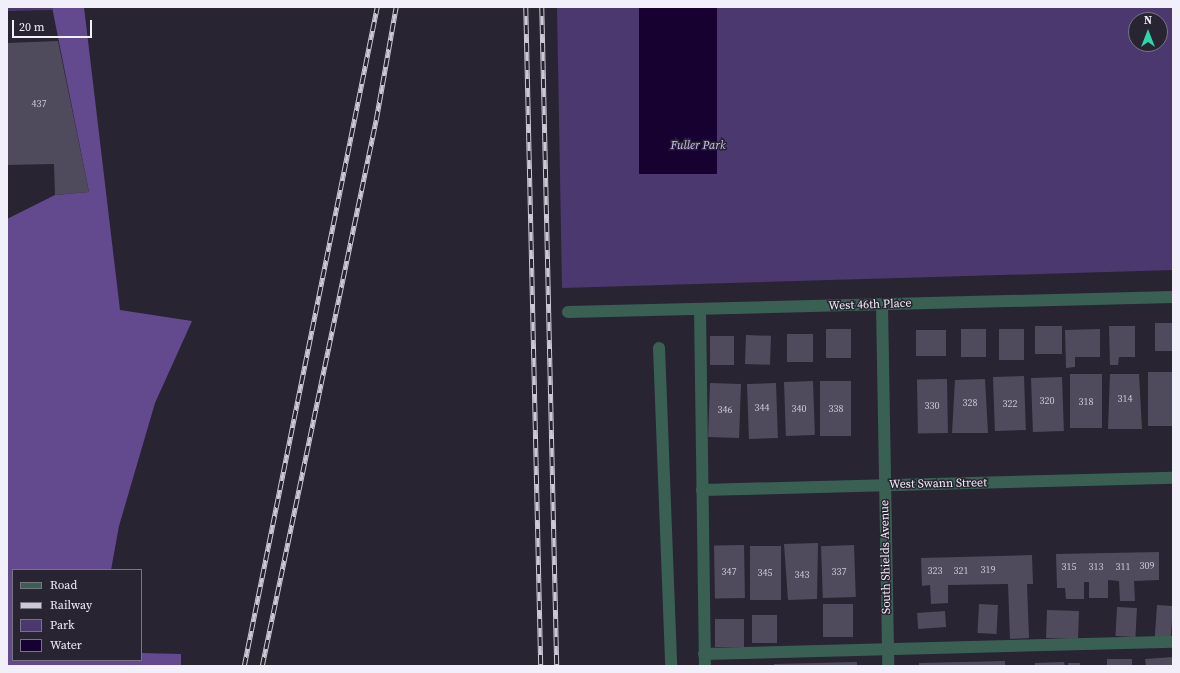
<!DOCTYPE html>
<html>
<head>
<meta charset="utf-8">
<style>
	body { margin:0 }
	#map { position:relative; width:1180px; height:673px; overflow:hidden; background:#282432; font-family:"Source Serif 4",serif }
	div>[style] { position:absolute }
	.green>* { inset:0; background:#4b386f }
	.forest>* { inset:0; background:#634a8f }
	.water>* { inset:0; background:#160130; transform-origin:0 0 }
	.building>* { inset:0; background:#504b5c; transform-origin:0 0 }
	.service>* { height:12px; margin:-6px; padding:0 6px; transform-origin:6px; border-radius:6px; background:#396053 }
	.minor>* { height:12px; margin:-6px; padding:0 6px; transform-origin:6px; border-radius:6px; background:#396053 }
	.rail>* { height:4.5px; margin-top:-2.25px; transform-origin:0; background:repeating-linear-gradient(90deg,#282432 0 9px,#cbc9d4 0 18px); box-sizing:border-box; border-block:1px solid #cbc9d4 }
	span { translate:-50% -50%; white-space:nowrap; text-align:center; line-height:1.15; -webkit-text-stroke:3px #282432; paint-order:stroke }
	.number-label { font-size:10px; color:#c9c6d2 }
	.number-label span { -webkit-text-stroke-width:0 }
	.park-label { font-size:12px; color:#d1bffb; font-style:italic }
	.street-label { font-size:12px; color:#f1eff9 }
	.frame { position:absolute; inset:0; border:8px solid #f1eff9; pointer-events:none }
	.legend { position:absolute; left:12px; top:569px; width:130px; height:92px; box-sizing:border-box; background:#282432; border:1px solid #787582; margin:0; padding:5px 7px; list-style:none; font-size:12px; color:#f1eff9 }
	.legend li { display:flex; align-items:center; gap:8px; height:20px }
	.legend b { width:20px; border:1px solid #787582 }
	.north { position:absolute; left:1128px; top:12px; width:40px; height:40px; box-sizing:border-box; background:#282432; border:1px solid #787582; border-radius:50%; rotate:0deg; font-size:11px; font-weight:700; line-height:16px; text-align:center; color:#f1eff9 }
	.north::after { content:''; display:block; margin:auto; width:14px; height:18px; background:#30d4aa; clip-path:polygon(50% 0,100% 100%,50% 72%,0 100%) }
	.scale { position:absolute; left:12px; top:20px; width:80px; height:18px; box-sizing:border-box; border:2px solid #f1eff9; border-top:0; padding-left:5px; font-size:12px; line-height:14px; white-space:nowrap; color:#f1eff9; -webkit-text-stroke:3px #282432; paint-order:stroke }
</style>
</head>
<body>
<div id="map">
	<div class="green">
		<i style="clip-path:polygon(7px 7px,52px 7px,52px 10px,7px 11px)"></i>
		<i style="clip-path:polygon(evenodd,557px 7px,1173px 7px,1173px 270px,562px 288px,557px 7px,1136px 20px,1160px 20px,1160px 44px,1136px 44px,1136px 20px)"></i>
	</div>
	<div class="forest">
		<i style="clip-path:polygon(52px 7px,84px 7px,120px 310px,192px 321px,155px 403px,119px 526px,111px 570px,13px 570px,13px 660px,141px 660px,141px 653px,181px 654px,181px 666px,7px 666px,7px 219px,55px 195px,89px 192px)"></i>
	</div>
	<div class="water">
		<i style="left:639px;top:7px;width:78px;height:167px"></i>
	</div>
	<div class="building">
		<i style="clip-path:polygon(58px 41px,89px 192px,55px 195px,54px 164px,7px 165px,7px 43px)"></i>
		<i style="left:1173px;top:323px;width:28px;height:18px;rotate:90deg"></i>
		<i style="left:1062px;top:326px;width:28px;height:27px;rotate:90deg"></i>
		<i style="clip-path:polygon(1109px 326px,1135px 326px,1135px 357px,1119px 357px,1118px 365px,1110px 365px)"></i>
		<i style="left:826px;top:329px;width:25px;height:29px"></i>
		<i style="left:961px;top:329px;width:25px;height:28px"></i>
		<i style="left:999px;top:329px;width:25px;height:31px"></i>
		<i style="clip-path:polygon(1100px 329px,1100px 357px,1075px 357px,1075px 367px,1066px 368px,1065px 330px)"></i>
		<i style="left:916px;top:330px;width:30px;height:26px"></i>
		<i style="left:787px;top:334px;width:26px;height:28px"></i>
		<i style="left:746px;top:335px;width:25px;height:29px;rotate:2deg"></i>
		<i style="left:710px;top:336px;width:24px;height:29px"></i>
		<i style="left:1148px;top:372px;width:25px;height:54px"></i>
		<i style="left:1102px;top:374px;width:54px;height:32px;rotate:90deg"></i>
		<i style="clip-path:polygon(1110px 374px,1139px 374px,1142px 429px,1108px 429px)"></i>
		<i style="left:1024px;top:376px;width:54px;height:31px;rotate:88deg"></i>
		<i style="left:1062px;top:377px;width:54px;height:31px;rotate:88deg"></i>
		<i style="left:947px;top:379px;width:54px;height:30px;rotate:89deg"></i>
		<i style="clip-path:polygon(985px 379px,988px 433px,952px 433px,955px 380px)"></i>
		<i style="left:813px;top:381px;width:54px;height:29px;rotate:88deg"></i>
		<i style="left:851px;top:381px;width:55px;height:31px;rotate:90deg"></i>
		<i style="left:710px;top:383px;width:31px;height:54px;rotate:2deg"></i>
		<i style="left:776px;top:383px;width:55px;height:29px;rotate:88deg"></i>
		<i style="clip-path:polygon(818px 543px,817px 599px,788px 600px,784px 544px)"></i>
		<i style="left:744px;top:545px;width:53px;height:30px;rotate:89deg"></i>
		<i style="left:854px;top:545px;width:52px;height:33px;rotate:88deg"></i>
		<i style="left:750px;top:546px;width:31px;height:54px"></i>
		<i style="clip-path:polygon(1159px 552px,1159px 580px,1134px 581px,1135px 601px,1120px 601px,1119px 581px,1108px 580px,1108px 598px,1089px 598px,1089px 582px,1084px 582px,1084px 599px,1066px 599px,1065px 588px,1057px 588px,1056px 554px)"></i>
		<i style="clip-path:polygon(1032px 555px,1033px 584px,1027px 584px,1029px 638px,1010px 639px,1008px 584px,948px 585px,948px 603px,931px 604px,930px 585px,922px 586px,921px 558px)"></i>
		<i style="left:823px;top:604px;width:30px;height:33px"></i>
		<i style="left:979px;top:604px;width:19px;height:29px;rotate:3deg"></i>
		<i style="left:1157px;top:605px;width:16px;height:32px;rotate:4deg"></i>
		<i style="left:1117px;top:607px;width:20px;height:29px;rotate:3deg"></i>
		<i style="left:1047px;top:610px;width:32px;height:28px;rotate:2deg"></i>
		<i style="left:945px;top:611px;width:16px;height:28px;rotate:86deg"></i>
		<i style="left:752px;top:615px;width:25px;height:28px"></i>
		<i style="left:715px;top:619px;width:29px;height:28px"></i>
		<i style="clip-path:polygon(1173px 657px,1173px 666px,1146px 666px,1145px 659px)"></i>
		<i style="left:1107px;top:659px;width:25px;height:7px"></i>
		<i style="clip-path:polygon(1005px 661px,1005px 666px,919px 666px,919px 663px)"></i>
		<i style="clip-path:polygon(857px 662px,857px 666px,774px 666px,774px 664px)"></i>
		<i style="clip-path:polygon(1064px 662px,1065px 666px,1035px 666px,1035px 663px)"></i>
		<i style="left:1068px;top:663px;width:12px;height:3px"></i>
	</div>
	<div class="service">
		<i style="left:700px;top:310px;width:356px;rotate:89.2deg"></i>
		<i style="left:659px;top:348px;width:318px;rotate:87.8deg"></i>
		<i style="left:704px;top:654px;width:469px;rotate:-1.5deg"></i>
	</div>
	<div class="minor">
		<i style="left:882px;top:305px;width:361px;rotate:89deg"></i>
		<i style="left:568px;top:312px;width:605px;rotate:-1.42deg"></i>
		<i style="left:702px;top:490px;width:471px;rotate:-1.5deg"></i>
	</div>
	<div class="rail">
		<i style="left:526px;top:7px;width:659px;rotate:88.7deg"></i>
		<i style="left:542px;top:7px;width:659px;rotate:88.7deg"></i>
		<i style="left:244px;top:666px;width:672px;rotate:-78.59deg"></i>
		<i style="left:262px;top:666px;width:558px;rotate:-78.21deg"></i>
		<i style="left:376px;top:120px;width:115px;rotate:-80deg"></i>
	</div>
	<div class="number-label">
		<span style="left:39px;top:104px">437</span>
		<span style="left:1125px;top:399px">314</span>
		<span style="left:1047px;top:401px">320</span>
		<span style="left:1086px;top:402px">318</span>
		<span style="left:970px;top:403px">328</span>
		<span style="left:1010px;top:404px">322</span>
		<span style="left:932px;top:406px">330</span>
		<span style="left:762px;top:408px">344</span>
		<span style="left:799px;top:409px">340</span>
		<span style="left:836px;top:409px">338</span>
		<span style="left:725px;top:410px">346</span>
		<span style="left:1147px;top:566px">309</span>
		<span style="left:1069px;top:567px">315</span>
		<span style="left:1096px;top:567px">313</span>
		<span style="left:1123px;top:567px">311</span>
		<span style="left:988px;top:570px">319</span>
		<span style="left:935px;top:571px">323</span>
		<span style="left:961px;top:571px">321</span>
		<span style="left:729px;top:572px">347</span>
		<span style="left:839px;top:572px">337</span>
		<span style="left:765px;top:573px">345</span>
		<span style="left:802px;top:575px">343</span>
	</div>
	<div class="park-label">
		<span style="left:698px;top:146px">Fuller Park</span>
	</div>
	<div class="street-label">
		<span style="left:870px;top:305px;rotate:-2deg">West 46th Place</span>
		<span style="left:938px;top:484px;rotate:-1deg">West Swann Street</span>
		<span style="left:886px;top:557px;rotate:-91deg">South Shields Avenue</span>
	</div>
	<div class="frame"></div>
	<ul class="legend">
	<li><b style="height:5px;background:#396053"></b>Road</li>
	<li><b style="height:5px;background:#cbc9d4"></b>Railway</li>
	<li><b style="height:11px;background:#4b386f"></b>Park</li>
	<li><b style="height:11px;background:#160130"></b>Water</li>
	</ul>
	<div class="north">N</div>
	<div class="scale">20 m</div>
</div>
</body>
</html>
